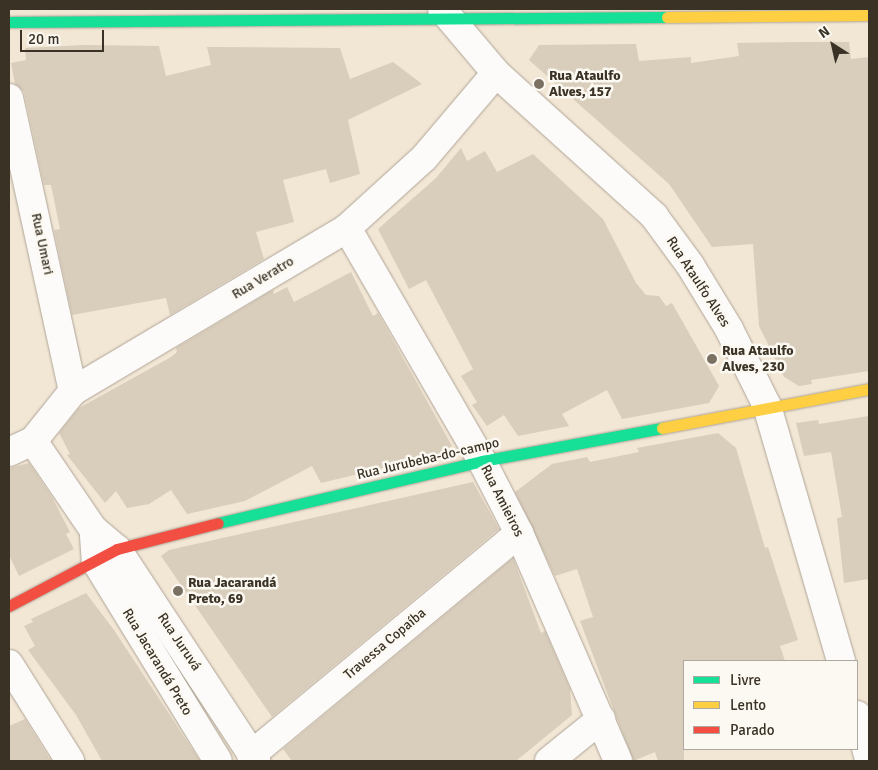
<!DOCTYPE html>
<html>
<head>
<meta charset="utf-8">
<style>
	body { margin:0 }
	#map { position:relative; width:878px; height:770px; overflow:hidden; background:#f2e6d5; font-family:Signika,sans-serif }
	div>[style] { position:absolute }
	.building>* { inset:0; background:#d9cdbc }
	.roads { filter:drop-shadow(0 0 1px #aea597) drop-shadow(0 0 1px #aea597) }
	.street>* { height:28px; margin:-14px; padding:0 14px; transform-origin:14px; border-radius:14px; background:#fdfbf9 }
	.fast>* { height:11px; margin:-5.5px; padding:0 5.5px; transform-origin:5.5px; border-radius:5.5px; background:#16e098 }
	.slow>* { height:11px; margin:-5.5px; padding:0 5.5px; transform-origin:5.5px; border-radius:5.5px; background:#ffcf43 }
	.jam>* { height:11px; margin:-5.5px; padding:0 5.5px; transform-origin:5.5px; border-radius:5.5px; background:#f24e42 }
	.dots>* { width:14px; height:14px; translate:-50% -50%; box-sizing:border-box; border:2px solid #fcf8f2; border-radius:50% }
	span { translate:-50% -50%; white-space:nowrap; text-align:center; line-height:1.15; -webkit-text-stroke:5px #fcf8f2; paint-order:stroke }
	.poi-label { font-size:14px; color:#3a3225; font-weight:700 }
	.left { translate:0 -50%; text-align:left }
	.street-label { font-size:14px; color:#3a3225 }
	.frame { position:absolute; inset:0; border:10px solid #3a3225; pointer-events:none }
	.legend { position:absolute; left:683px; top:660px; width:175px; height:90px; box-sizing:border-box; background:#fcf8f2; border:1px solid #aea9a0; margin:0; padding:6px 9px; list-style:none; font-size:15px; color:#3a3225 }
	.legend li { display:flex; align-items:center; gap:10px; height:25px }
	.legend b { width:25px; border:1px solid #aea9a0 }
	.north { position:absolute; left:808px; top:20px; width:50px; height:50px; -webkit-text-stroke:4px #fcf8f2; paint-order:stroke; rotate:325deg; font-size:14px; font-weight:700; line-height:20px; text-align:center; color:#3a3225 }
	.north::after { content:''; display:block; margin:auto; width:18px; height:22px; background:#3a3225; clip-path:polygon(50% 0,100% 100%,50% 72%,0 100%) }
	.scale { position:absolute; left:20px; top:30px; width:84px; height:22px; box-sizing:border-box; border:2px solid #3a3225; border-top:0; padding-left:6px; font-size:15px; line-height:18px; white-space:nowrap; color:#3a3225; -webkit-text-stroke:4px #fcf8f2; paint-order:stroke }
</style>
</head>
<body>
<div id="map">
	<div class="building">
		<i style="clip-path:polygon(803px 42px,849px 42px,851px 59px,869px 57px,869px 371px,811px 380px,812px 384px,799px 386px,784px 377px,759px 326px,753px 244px,712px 247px,669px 184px,529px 60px,539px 45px,636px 44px,639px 61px,691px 57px,691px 63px,739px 56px,737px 43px)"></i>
		<i style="clip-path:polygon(84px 45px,159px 46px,166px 76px,211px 65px,207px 47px,340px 48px,350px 79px,393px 62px,422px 84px,348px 120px,360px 174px,330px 183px,326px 169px,283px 180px,294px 222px,256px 232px,264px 259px,170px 315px,166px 298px,72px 315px,54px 230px,60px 229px,51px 185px,44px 185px,24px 92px,15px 84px,11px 63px,26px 60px,25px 48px)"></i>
		<i style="clip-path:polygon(461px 148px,467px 161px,485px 151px,497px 172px,533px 154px,603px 219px,636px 283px,646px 295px,659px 296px,666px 306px,672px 303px,719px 386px,709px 403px,622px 419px,607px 390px,562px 414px,569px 426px,518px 436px,504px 415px,487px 426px,472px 405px,477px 402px,461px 376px,473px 369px,426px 280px,409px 289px,378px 229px,436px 178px)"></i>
		<i style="clip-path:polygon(351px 272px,373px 316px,378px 313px,452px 446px,437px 455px,321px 483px,312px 466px,245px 501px,187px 514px,171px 490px,149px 504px,127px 508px,116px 491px,105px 503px,67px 455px,70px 454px,59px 433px,79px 408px,171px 357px,177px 352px,176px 348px,273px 290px,274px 294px,287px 287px,294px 302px)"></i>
		<i style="clip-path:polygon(869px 416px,869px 579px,844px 583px,837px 518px,842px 517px,831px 452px,804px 456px,796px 423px,818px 420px,819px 424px)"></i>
		<i style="clip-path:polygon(718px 433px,736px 448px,765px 548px,768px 547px,798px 640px,780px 646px,785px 661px,684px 661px,684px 761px,658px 761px,655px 752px,633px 761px,580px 621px,593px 617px,577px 569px,555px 576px,515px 492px,552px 464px,587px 457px,590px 462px,639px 452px,637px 448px)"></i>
		<i style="clip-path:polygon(29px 463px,52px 497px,70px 532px,66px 534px,74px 549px,19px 576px,9px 555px,9px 468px)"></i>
		<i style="clip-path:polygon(473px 482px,499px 529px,272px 717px,161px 556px,169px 550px)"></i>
		<i style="clip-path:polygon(513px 558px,541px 633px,545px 631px,570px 689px,572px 715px,516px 761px,292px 761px,283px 749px)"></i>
		<i style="clip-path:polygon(86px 593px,114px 630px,200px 761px,102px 761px,76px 715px,28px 650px,35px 646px,24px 626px,33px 622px,31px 619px)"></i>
		<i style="clip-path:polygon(25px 719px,48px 756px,52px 761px,9px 761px,9px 726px)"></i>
	</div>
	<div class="roads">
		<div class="street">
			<i style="left:442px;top:9px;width:84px;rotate:49.8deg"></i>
			<i style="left:496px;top:73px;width:213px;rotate:42.1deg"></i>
			<i style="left:654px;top:216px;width:61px;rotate:53.7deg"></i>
			<i style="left:690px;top:265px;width:75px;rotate:58.6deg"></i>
			<i style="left:729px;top:329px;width:86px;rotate:63.7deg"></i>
			<i style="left:767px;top:406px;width:266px;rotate:73.8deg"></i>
			<i style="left:9px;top:98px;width:300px;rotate:77.7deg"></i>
			<i style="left:347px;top:228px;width:269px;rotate:59.9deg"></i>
			<i style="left:482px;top:461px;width:81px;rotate:62.8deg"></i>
			<i style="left:519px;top:533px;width:249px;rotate:66.5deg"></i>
			<i style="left:33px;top:441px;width:107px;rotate:55.7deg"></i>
			<i style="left:93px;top:529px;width:31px;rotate:40deg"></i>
			<i style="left:117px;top:549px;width:254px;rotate:56.7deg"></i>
			<i style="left:9px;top:452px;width:26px;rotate:-25deg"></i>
			<i style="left:33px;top:441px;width:64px;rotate:-51.3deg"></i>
			<i style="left:73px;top:391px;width:319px;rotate:-30.7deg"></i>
			<i style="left:347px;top:228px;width:104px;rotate:-42.3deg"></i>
			<i style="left:424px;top:158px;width:111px;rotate:-49.7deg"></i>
			<i style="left:94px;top:536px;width:26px;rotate:86deg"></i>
			<i style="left:96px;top:562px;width:233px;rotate:58.5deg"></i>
			<i style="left:9px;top:664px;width:115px;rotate:57.8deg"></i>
			<i style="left:857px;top:715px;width:46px;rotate:74.7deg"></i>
			<i style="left:251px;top:755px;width:348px;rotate:-39.6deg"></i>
			<i style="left:549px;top:761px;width:67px;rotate:-38.9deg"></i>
		</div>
		<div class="fast">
			<i style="left:9px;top:22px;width:658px;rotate:-0.44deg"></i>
			<i style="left:218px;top:523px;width:271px;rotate:-13.2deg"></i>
			<i style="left:482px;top:461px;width:183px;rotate:-10.4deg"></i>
		</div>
		<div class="slow">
			<i style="left:667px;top:17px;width:202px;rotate:-0.6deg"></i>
			<i style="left:662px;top:428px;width:211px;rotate:-10.7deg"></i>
		</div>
		<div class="jam">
			<i style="left:9px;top:606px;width:122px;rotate:-27.8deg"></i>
			<i style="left:117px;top:549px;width:104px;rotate:-14.4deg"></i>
		</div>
	</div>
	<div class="dots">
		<i style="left:539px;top:84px;background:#7a7163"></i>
		<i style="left:712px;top:359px;background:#7a7163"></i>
		<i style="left:178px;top:591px;background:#7a7163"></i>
	</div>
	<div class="poi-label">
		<span class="left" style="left:549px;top:84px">Rua Ataulfo<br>Alves, 157</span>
		<span class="left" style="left:722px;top:359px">Rua Ataulfo<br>Alves, 230</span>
		<span class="left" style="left:188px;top:591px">Rua Jacarandá<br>Preto, 69</span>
	</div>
	<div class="street-label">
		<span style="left:42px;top:244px;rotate:78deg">Rua Umari</span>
		<span style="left:263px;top:278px;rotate:-31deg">Rua Veratro</span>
		<span style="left:698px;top:282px;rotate:57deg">Rua Ataulfo Alves</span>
		<span style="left:428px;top:459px;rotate:-13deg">Rua Jurubeba-do-campo</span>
		<span style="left:502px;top:501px;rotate:63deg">Rua Amieiros</span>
		<span style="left:179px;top:642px;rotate:56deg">Rua Juruvá</span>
		<span style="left:385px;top:644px;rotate:-40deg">Travessa Copaíba</span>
		<span style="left:157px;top:662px;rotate:59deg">Rua Jacarandá Preto</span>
	</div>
	<div class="frame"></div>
	<ul class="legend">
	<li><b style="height:6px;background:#16e098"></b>Livre</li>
	<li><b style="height:6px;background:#ffcf43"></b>Lento</li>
	<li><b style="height:6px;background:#f24e42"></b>Parado</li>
	</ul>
	<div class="north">N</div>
	<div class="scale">20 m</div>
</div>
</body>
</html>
